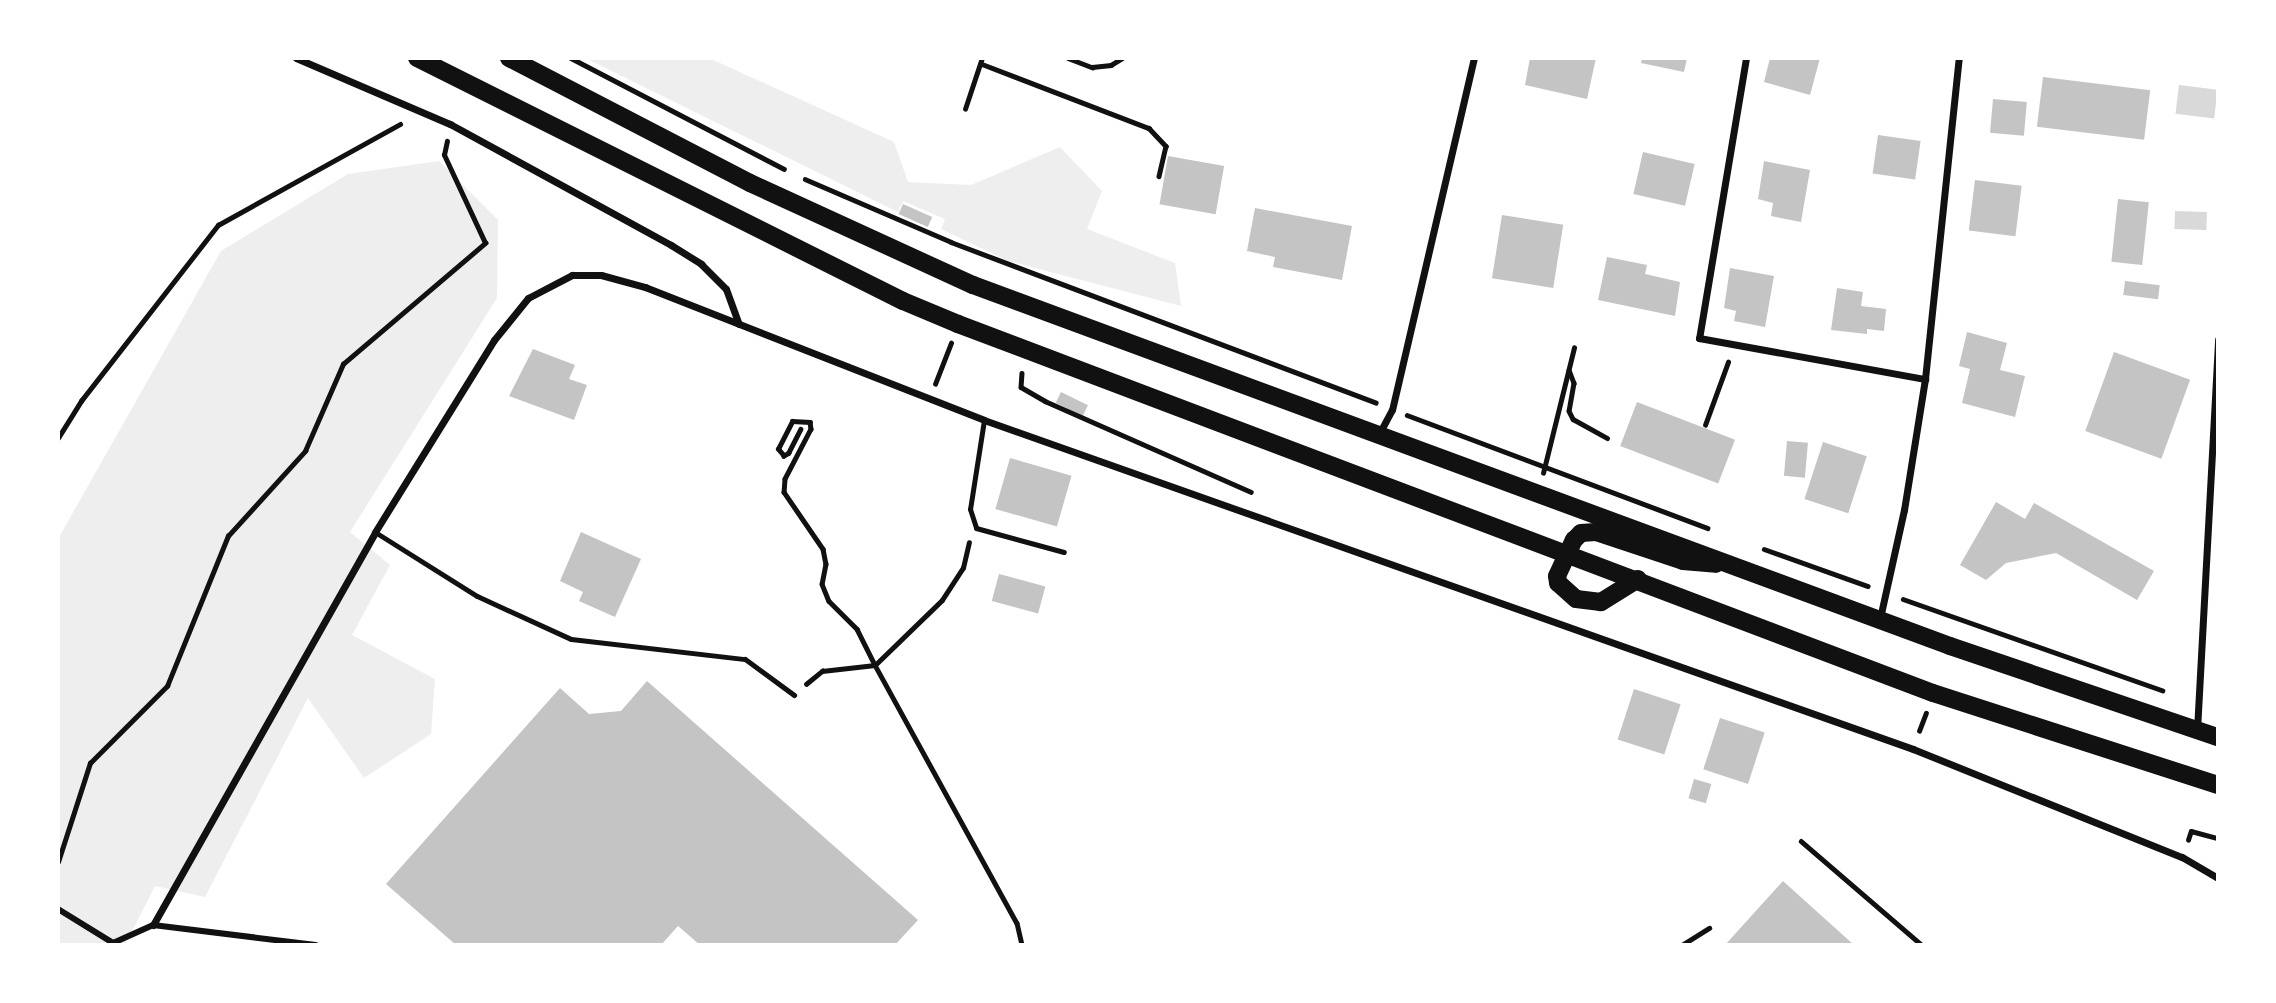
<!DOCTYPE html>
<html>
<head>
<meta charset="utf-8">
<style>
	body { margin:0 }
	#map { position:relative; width:2276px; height:1003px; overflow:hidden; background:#fff; font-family:Ubuntu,sans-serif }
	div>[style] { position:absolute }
	.green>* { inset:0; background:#eee }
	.water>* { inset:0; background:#d9d9d9; transform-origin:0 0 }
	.building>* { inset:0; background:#c4c4c4; transform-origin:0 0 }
	.path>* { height:4.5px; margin:-2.25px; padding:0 2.25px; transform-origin:2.25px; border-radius:2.25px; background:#111 }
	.service>* { height:5px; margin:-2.5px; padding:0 2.5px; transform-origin:2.5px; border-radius:2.5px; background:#111 }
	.pedestrian>* { height:6px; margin:-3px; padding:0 3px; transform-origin:3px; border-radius:3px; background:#111 }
	.minor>* { height:7px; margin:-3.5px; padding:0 3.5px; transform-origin:3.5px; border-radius:3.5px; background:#111 }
	.primary>* { height:18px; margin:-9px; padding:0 9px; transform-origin:9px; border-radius:9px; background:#111 }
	span { translate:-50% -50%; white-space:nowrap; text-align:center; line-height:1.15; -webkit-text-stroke:7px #fff; paint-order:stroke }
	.frame { position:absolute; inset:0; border:60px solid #fff; pointer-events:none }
</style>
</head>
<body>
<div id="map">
	<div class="green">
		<i style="clip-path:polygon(585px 58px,709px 58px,894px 142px,908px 182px,971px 185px,1060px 147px,1102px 191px,1087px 229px,1175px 263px,1181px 306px,1008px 261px,941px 229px,945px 219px,903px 201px,898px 212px)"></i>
		<i style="clip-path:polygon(439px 161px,498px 220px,497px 298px,350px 532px,390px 565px,352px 635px,435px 679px,431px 734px,364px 778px,308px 698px,205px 897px,155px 886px,125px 945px,58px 945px,58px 539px,221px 251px,348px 174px)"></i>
	</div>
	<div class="water">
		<i style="left:2179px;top:85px;width:39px;height:29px;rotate:7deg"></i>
		<i style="left:2175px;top:211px;width:32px;height:18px;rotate:2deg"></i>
	</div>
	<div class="building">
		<i style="clip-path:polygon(1530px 58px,1596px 58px,1587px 99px,1525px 85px)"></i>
		<i style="clip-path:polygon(1642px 58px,1687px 58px,1684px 72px,1641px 63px)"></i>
		<i style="clip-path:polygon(1770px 58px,1820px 58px,1810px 95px,1764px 82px)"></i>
		<i style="left:2043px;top:77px;width:108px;height:50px;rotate:7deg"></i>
		<i style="left:1993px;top:99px;width:34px;height:34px;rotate:5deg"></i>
		<i style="left:1878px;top:135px;width:43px;height:39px;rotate:8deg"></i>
		<i style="left:1643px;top:152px;width:53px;height:43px;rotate:13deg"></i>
		<i style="left:1168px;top:156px;width:57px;height:49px;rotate:10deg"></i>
		<i style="clip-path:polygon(1764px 161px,1810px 170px,1801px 222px,1771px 216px,1773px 203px,1758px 199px)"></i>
		<i style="left:1975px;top:180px;width:47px;height:51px;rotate:7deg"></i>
		<i style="left:2118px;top:199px;width:31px;height:63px;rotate:6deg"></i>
		<i style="left:903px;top:204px;width:32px;height:11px;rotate:24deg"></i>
		<i style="clip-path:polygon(1255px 208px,1352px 226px,1342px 280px,1273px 267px,1275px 257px,1247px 251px)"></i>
		<i style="left:1502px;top:215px;width:62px;height:64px;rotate:9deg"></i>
		<i style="clip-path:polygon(1607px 257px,1647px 265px,1645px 274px,1680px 282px,1675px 316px,1598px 300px)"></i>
		<i style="clip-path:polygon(1730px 268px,1774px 276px,1765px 327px,1734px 321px,1736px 311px,1724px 308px)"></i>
		<i style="left:2125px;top:281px;width:35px;height:14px;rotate:7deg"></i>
		<i style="clip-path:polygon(1837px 288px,1863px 292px,1861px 306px,1886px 309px,1884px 331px,1867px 329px,1867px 334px,1831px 330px)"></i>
		<i style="clip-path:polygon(1967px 332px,2007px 343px,2000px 370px,2025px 376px,2015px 417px,1962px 403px,1970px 369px,1959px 366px)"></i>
		<i style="clip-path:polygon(533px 349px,575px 365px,569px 379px,587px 385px,574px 420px,509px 396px)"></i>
		<i style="left:2114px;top:352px;width:81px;height:84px;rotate:20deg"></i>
		<i style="left:1061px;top:392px;width:30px;height:12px;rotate:26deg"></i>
		<i style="left:1637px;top:402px;width:105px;height:47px;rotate:21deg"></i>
		<i style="left:1787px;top:441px;width:21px;height:35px;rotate:5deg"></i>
		<i style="left:1823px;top:442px;width:46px;height:60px;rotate:18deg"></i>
		<i style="left:1010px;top:458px;width:64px;height:53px;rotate:16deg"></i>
		<i style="clip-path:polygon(1996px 502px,2025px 519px,2034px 503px,2154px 571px,2137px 600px,2056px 553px,2006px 563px,1986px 580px,1960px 565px)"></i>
		<i style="clip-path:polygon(581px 532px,641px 559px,615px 617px,579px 601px,583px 592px,560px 581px)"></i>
		<i style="left:999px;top:574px;width:48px;height:28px;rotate:15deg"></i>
		<i style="clip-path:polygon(647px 681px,918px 920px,895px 945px,700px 945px,678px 926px,661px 945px,456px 945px,386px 884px,560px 688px,589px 714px,621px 711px)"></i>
		<i style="left:1634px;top:689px;width:49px;height:53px;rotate:18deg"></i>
		<i style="left:1720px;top:718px;width:47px;height:54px;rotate:18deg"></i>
		<i style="left:1694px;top:779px;width:18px;height:20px;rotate:16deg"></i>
		<i style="clip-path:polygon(1783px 881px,1854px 945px,1725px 945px)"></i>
	</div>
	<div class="path">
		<i style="left:571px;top:58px;width:240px;rotate:27.5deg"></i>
		<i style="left:1068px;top:58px;width:26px;rotate:21deg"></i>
		<i style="left:1092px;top:67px;width:19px;rotate:-6deg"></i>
		<i style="left:1111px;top:65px;width:13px;rotate:-32deg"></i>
		<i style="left:982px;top:64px;width:179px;rotate:21deg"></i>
		<i style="left:1149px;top:128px;width:25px;rotate:47deg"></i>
		<i style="left:1166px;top:146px;width:31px;rotate:103deg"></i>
		<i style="left:965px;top:109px;width:54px;rotate:-71.6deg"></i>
		<i style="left:805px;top:179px;width:159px;rotate:23.3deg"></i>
		<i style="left:951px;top:242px;width:454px;rotate:20.7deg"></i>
		<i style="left:1569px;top:370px;width:14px;rotate:69deg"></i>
		<i style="left:1574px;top:383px;width:28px;rotate:100deg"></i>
		<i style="left:1569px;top:411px;width:9px;rotate:63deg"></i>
		<i style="left:1573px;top:419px;width:39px;rotate:29deg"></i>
		<i style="left:1022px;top:373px;width:14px;rotate:94deg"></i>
		<i style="left:1021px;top:387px;width:28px;rotate:30deg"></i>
		<i style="left:1045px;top:401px;width:225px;rotate:23.8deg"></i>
		<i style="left:935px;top:384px;width:44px;rotate:-68.7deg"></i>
		<i style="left:1407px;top:415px;width:321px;rotate:20.6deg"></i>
		<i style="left:1705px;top:425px;width:67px;rotate:-69.9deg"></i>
		<i style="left:801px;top:429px;width:27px;rotate:117deg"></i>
		<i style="left:789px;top:453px;width:6px;rotate:149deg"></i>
		<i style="left:784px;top:456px;width:9px;rotate:-131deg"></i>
		<i style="left:778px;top:449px;width:31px;rotate:-63deg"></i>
		<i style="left:792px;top:421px;width:18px;rotate:3deg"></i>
		<i style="left:810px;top:422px;width:7px;rotate:82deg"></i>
		<i style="left:811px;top:429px;width:56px;rotate:117.5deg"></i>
		<i style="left:785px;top:479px;width:13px;rotate:94deg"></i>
		<i style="left:784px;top:492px;width:69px;rotate:55.6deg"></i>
		<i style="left:823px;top:549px;width:15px;rotate:79deg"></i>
		<i style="left:826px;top:564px;width:20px;rotate:101deg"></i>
		<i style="left:822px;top:584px;width:18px;rotate:68deg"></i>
		<i style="left:829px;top:601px;width:40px;rotate:45deg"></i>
		<i style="left:857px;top:629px;width:40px;rotate:63.4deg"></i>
		<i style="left:875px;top:665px;width:93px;rotate:-44.1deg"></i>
		<i style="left:942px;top:600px;width:38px;rotate:-57deg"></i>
		<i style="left:963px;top:568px;width:26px;rotate:-77deg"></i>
		<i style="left:58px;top:438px;width:44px;rotate:-58.1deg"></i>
		<i style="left:81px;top:401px;width:223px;rotate:-52.1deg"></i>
		<i style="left:218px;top:225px;width:208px;rotate:-29deg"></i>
		<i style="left:1543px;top:473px;width:129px;rotate:-76.1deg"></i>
		<i style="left:1764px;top:549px;width:110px;rotate:19.6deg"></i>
		<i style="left:1903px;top:599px;width:275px;rotate:19.4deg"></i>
		<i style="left:806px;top:684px;width:21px;rotate:-39deg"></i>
		<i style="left:822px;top:671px;width:53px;rotate:-6.5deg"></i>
		<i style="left:875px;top:665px;width:294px;rotate:61.2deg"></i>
		<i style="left:1017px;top:923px;width:23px;rotate:77deg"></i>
		<i style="left:1919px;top:731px;width:19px;rotate:-69deg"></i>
		<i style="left:2188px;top:840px;width:9px;rotate:-72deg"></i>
		<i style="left:2191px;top:831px;width:28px;rotate:15deg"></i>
		<i style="left:1801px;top:841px;width:160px;rotate:40.7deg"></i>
		<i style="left:58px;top:862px;width:104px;rotate:-72.1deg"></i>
		<i style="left:90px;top:763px;width:109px;rotate:-45deg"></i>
		<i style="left:167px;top:686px;width:162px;rotate:-67.9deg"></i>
		<i style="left:228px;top:536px;width:115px;rotate:-47.8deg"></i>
		<i style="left:305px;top:451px;width:95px;rotate:-66.4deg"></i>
		<i style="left:343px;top:364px;width:187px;rotate:-40.4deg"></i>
		<i style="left:485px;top:243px;width:97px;rotate:-115deg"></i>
		<i style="left:444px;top:155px;width:14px;rotate:-78deg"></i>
		<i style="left:1682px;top:945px;width:32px;rotate:-32deg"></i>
	</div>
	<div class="service">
		<i style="left:984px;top:420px;width:90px;rotate:98.9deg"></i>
		<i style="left:970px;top:509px;width:20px;rotate:72deg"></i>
		<i style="left:976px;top:528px;width:91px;rotate:15.3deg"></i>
		<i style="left:375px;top:532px;width:120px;rotate:32.1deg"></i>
		<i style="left:477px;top:596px;width:103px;rotate:24.6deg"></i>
		<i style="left:571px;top:639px;width:175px;rotate:6.6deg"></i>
		<i style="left:745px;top:659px;width:61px;rotate:36.3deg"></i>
	</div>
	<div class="pedestrian">
		<i style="left:58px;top:909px;width:65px;rotate:31.7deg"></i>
		<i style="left:113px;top:943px;width:44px;rotate:-24.2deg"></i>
		<i style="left:153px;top:925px;width:164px;rotate:7deg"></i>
	</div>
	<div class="minor">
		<i style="left:296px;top:58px;width:168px;rotate:23.2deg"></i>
		<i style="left:450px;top:124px;width:252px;rotate:28.7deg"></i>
		<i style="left:671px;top:245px;width:36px;rotate:32deg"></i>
		<i style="left:701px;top:264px;width:35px;rotate:45deg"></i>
		<i style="left:726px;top:289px;width:37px;rotate:70deg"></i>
		<i style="left:1746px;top:58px;width:284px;rotate:99.5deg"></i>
		<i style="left:1699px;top:338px;width:230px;rotate:10.3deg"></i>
		<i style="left:1379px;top:434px;width:27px;rotate:-62deg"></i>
		<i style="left:1392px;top:410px;width:361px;rotate:-76.9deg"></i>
		<i style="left:1880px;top:618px;width:111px;rotate:-77.5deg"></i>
		<i style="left:1904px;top:510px;width:133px;rotate:-80.9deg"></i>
		<i style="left:1925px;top:379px;width:323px;rotate:-84deg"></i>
		<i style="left:2197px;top:730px;width:391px;rotate:-86.9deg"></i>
		<i style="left:153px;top:925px;width:451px;rotate:-60.5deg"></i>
		<i style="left:375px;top:532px;width:226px;rotate:-58.2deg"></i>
		<i style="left:494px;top:340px;width:54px;rotate:-51deg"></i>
		<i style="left:528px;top:298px;width:50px;rotate:-27.6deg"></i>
		<i style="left:572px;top:275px;width:29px"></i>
		<i style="left:601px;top:275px;width:46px;rotate:15.3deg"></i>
		<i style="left:645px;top:287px;width:364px;rotate:21.4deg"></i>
		<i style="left:984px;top:420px;width:986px;rotate:19.5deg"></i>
		<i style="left:1913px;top:749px;width:290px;rotate:21.9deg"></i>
		<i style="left:2182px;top:857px;width:42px;rotate:30.3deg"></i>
	</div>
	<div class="primary">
		<i style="left:417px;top:58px;width:543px;rotate:26.57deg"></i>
		<i style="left:903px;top:301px;width:60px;rotate:22.7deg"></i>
		<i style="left:958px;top:324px;width:1042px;rotate:20.73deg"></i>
		<i style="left:1933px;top:693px;width:299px;rotate:17.9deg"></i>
		<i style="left:509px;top:58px;width:271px;rotate:27.4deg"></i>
		<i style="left:750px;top:183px;width:245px;rotate:24.6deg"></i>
		<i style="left:973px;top:285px;width:1042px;rotate:20.28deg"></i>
		<i style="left:1950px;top:646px;width:283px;rotate:18.8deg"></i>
		<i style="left:1638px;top:579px;width:44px;rotate:148.1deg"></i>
		<i style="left:1601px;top:602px;width:25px;rotate:-173deg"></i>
		<i style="left:1576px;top:599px;width:24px;rotate:-138deg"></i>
		<i style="left:1558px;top:583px;width:7px;rotate:-98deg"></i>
		<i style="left:1557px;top:576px;width:40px;rotate:-65deg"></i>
		<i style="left:1574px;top:540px;width:10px;rotate:-45deg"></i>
		<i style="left:1581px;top:533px;width:15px;rotate:-4deg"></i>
		<i style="left:1596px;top:532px;width:92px;rotate:18.4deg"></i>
		<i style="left:1683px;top:561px;width:33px;rotate:5deg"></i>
	</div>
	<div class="frame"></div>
</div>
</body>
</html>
